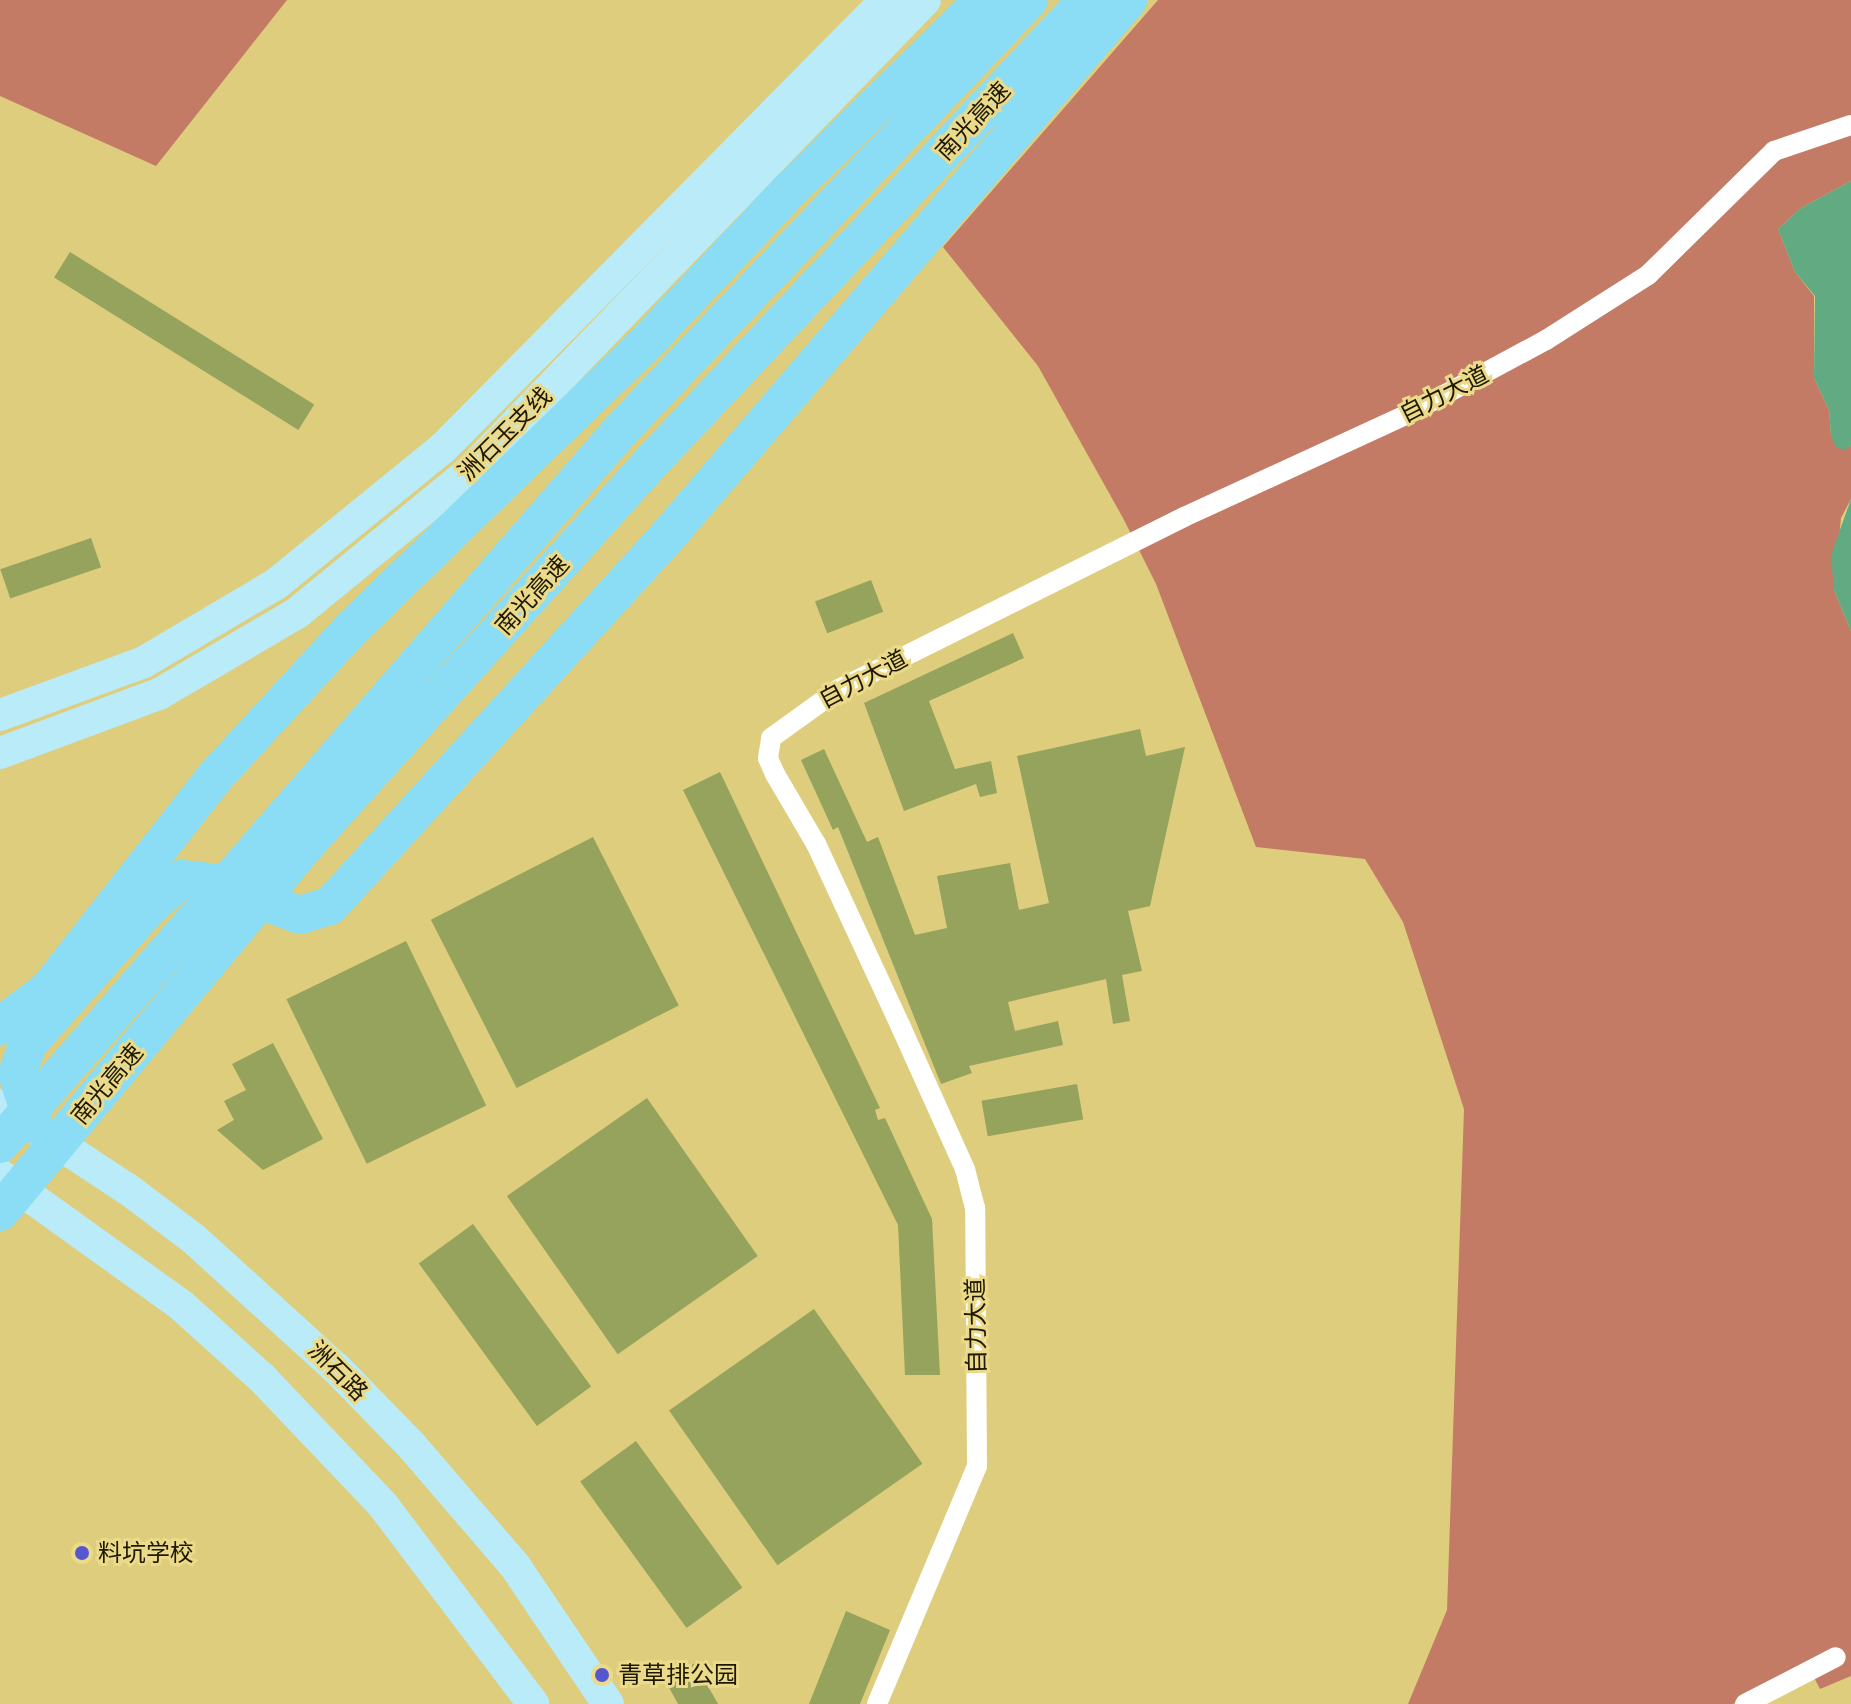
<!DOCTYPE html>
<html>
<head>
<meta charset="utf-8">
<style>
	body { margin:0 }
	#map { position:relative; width:1851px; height:1704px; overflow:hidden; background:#decd7d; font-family:Poppins,"Noto Sans SC",sans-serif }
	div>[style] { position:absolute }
	.forest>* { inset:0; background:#c37b65 }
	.water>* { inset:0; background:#62ab82 }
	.building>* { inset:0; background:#95a35c; transform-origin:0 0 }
	.street>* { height:20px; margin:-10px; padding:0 10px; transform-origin:10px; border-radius:10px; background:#fff }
	.primary>* { height:32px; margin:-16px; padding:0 16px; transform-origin:16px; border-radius:16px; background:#b9ebf8 }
	.highway>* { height:38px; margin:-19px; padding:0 19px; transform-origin:19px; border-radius:19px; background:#8addf4 }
	.dots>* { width:22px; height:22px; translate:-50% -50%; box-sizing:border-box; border:4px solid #ebda8a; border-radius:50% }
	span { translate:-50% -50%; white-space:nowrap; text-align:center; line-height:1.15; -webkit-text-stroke:6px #ebda8a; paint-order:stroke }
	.street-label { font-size:24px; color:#1e1801 }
	.poi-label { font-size:24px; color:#1e1801 }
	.left { translate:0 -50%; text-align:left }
</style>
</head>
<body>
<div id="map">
	<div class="forest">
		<i style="clip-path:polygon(0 0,287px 0,156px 166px,0 96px)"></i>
		<i style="clip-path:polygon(1158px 0,1851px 0,1851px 181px,1801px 208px,1778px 229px,1795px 272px,1814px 296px,1814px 378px,1829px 410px,1831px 436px,1845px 449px,1851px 445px,1851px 499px,1841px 518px,1834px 590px,1851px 631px,1851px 1676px,1820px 1689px,1806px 1662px,1733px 1704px,1408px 1704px,1447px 1610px,1464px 1109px,1403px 922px,1365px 859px,1256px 847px,1156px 584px,1123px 518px,1038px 366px,943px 247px)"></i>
	</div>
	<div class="water">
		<i style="clip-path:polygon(1851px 181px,1851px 445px,1845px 450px,1836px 447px,1831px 436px,1829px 410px,1814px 378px,1815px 296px,1795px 272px,1778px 229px,1801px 208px)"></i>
		<i style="clip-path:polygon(1851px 499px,1851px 631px,1834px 590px,1831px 555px)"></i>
	</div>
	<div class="building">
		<i style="left:70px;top:252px;width:288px;height:30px;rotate:32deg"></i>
		<i style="left:91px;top:538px;width:31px;height:96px;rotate:71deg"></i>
		<i style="left:871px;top:580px;width:34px;height:60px;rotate:69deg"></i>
		<i style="clip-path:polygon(1013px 633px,1024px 658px,929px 701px,955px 769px,991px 761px,997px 793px,980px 797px,976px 784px,904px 811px,864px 703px)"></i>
		<i style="clip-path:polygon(1140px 729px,1146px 756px,1185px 747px,1150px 906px,1128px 911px,1142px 971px,1122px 975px,1130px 1021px,1113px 1024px,1106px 979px,1008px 1002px,1015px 1031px,1058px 1021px,1063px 1045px,969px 1066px,972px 1073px,941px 1084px,838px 827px,833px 830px,801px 760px,824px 749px,867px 842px,878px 837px,915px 935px,947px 928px,937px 876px,1010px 863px,1019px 910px,1049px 903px,1017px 756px)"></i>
		<i style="clip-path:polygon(720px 772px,880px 1108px,875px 1110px,878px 1120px,885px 1118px,932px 1219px,940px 1375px,905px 1375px,898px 1225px,683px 790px)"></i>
		<i style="left:593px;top:837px;width:189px;height:182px;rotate:63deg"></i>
		<i style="left:406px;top:941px;width:183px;height:133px;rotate:64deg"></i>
		<i style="clip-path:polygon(273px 1043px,323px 1139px,263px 1170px,217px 1130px,234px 1120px,224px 1101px,246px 1090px,232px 1064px)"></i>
		<i style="left:1077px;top:1084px;width:36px;height:97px;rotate:80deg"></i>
		<i style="left:647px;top:1098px;width:193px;height:171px;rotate:55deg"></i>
		<i style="left:473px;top:1224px;width:201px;height:67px;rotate:54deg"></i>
		<i style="left:814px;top:1309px;width:189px;height:177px;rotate:55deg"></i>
		<i style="left:636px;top:1441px;width:181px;height:69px;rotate:54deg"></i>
		<i style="clip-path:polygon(846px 1611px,890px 1630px,860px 1704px,809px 1704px)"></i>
		<i style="clip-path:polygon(695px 1663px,718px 1704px,678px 1704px,665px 1680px)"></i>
	</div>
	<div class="street">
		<i style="left:877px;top:1704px;width:258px;rotate:-67.2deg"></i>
		<i style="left:977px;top:1466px;width:258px;rotate:-90.4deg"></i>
		<i style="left:975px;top:1208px;width:40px;rotate:-104.4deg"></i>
		<i style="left:965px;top:1169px;width:156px;rotate:-114.3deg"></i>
		<i style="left:901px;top:1027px;width:202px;rotate:-114.9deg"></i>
		<i style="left:816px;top:844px;width:81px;rotate:-120.4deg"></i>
		<i style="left:775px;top:774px;width:17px;rotate:-114deg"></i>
		<i style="left:768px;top:758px;width:20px;rotate:-81deg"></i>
		<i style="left:771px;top:738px;width:84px;rotate:-35.8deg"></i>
		<i style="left:839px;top:689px;width:385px;rotate:-26.5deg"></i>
		<i style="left:1184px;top:517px;width:253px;rotate:-24.7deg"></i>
		<i style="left:1414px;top:411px;width:150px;rotate:-28.3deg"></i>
		<i style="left:1546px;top:340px;width:121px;rotate:-32.5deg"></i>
		<i style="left:1648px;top:275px;width:177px;rotate:-44.5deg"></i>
		<i style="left:1774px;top:151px;width:81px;rotate:-18.7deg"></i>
		<i style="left:1745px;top:1704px;width:102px;rotate:-27.3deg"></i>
	</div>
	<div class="primary">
		<i style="left:0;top:715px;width:153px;rotate:-20.2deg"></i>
		<i style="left:144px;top:662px;width:153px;rotate:-30.6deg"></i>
		<i style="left:276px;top:584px;width:215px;rotate:-39.2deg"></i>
		<i style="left:443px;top:448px;width:630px;rotate:-45.32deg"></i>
		<i style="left:0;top:753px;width:170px;rotate:-20.4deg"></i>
		<i style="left:159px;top:694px;width:160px;rotate:-30.4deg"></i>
		<i style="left:297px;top:613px;width:220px;rotate:-39.3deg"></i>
		<i style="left:467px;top:474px;width:659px;rotate:-45.98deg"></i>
		<i style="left:0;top:1105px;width:154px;rotate:33.4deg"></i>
		<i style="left:129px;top:1190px;width:83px;rotate:37.1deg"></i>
		<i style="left:195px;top:1240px;width:192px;rotate:42.3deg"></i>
		<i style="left:337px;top:1369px;width:106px;rotate:45.8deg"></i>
		<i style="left:411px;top:1445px;width:160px;rotate:49.3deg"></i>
		<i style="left:515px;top:1566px;width:166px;rotate:56deg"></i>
		<i style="left:0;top:1175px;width:224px;rotate:35.7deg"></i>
		<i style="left:182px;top:1306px;width:108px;rotate:42deg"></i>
		<i style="left:262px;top:1378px;width:174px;rotate:46.4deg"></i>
		<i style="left:382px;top:1504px;width:251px;rotate:52.9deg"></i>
	</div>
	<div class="highway">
		<i style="left:0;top:1026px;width:60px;rotate:-36.9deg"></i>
		<i style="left:48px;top:990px;width:269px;rotate:-51.9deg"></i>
		<i style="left:214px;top:778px;width:201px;rotate:-47.4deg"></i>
		<i style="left:350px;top:630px;width:417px;rotate:-44.1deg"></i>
		<i style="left:649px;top:340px;width:207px;rotate:-46.8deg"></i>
		<i style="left:791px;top:189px;width:269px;rotate:-44.5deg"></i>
		<i style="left:34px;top:1125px;width:54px;rotate:-108.4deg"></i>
		<i style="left:17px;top:1074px;width:32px;rotate:-70deg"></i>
		<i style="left:28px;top:1044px;width:184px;rotate:-48.5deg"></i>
		<i style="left:150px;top:906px;width:42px;rotate:-40.2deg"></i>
		<i style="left:182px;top:879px;width:29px;rotate:6deg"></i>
		<i style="left:211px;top:882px;width:95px;rotate:20.3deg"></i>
		<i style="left:300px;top:915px;width:31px;rotate:-17deg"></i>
		<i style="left:330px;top:906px;width:500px;rotate:-47.6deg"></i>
		<i style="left:667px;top:537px;width:708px;rotate:-49.35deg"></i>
		<i style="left:0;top:1144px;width:948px;rotate:-48.98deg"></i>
		<i style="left:622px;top:429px;width:591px;rotate:-46.51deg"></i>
		<i style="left:0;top:1212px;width:474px;rotate:-50.2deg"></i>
		<i style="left:303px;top:848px;width:527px;rotate:-47.92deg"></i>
		<i style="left:656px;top:457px;width:628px;rotate:-46.68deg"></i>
	</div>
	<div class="dots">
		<i style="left:82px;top:1553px;background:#5657ce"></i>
		<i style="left:602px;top:1675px;background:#5657ce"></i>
	</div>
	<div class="street-label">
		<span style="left:973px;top:121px;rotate:-47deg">南光高速</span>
		<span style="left:1444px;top:394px;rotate:-27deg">自力大道</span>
		<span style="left:505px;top:434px;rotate:-45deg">洲石玉支线</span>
		<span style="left:532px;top:595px;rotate:-48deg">南光高速</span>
		<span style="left:863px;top:679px;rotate:-28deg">自力大道</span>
		<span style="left:107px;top:1084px;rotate:-50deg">南光高速</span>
		<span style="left:976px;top:1326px;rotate:-91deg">自力大道</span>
		<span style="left:338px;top:1371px;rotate:45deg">洲石路</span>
	</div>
	<div class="poi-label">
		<span class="left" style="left:98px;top:1553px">料坑学校</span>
		<span class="left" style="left:618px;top:1675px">青草排公园</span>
	</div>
</div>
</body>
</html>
